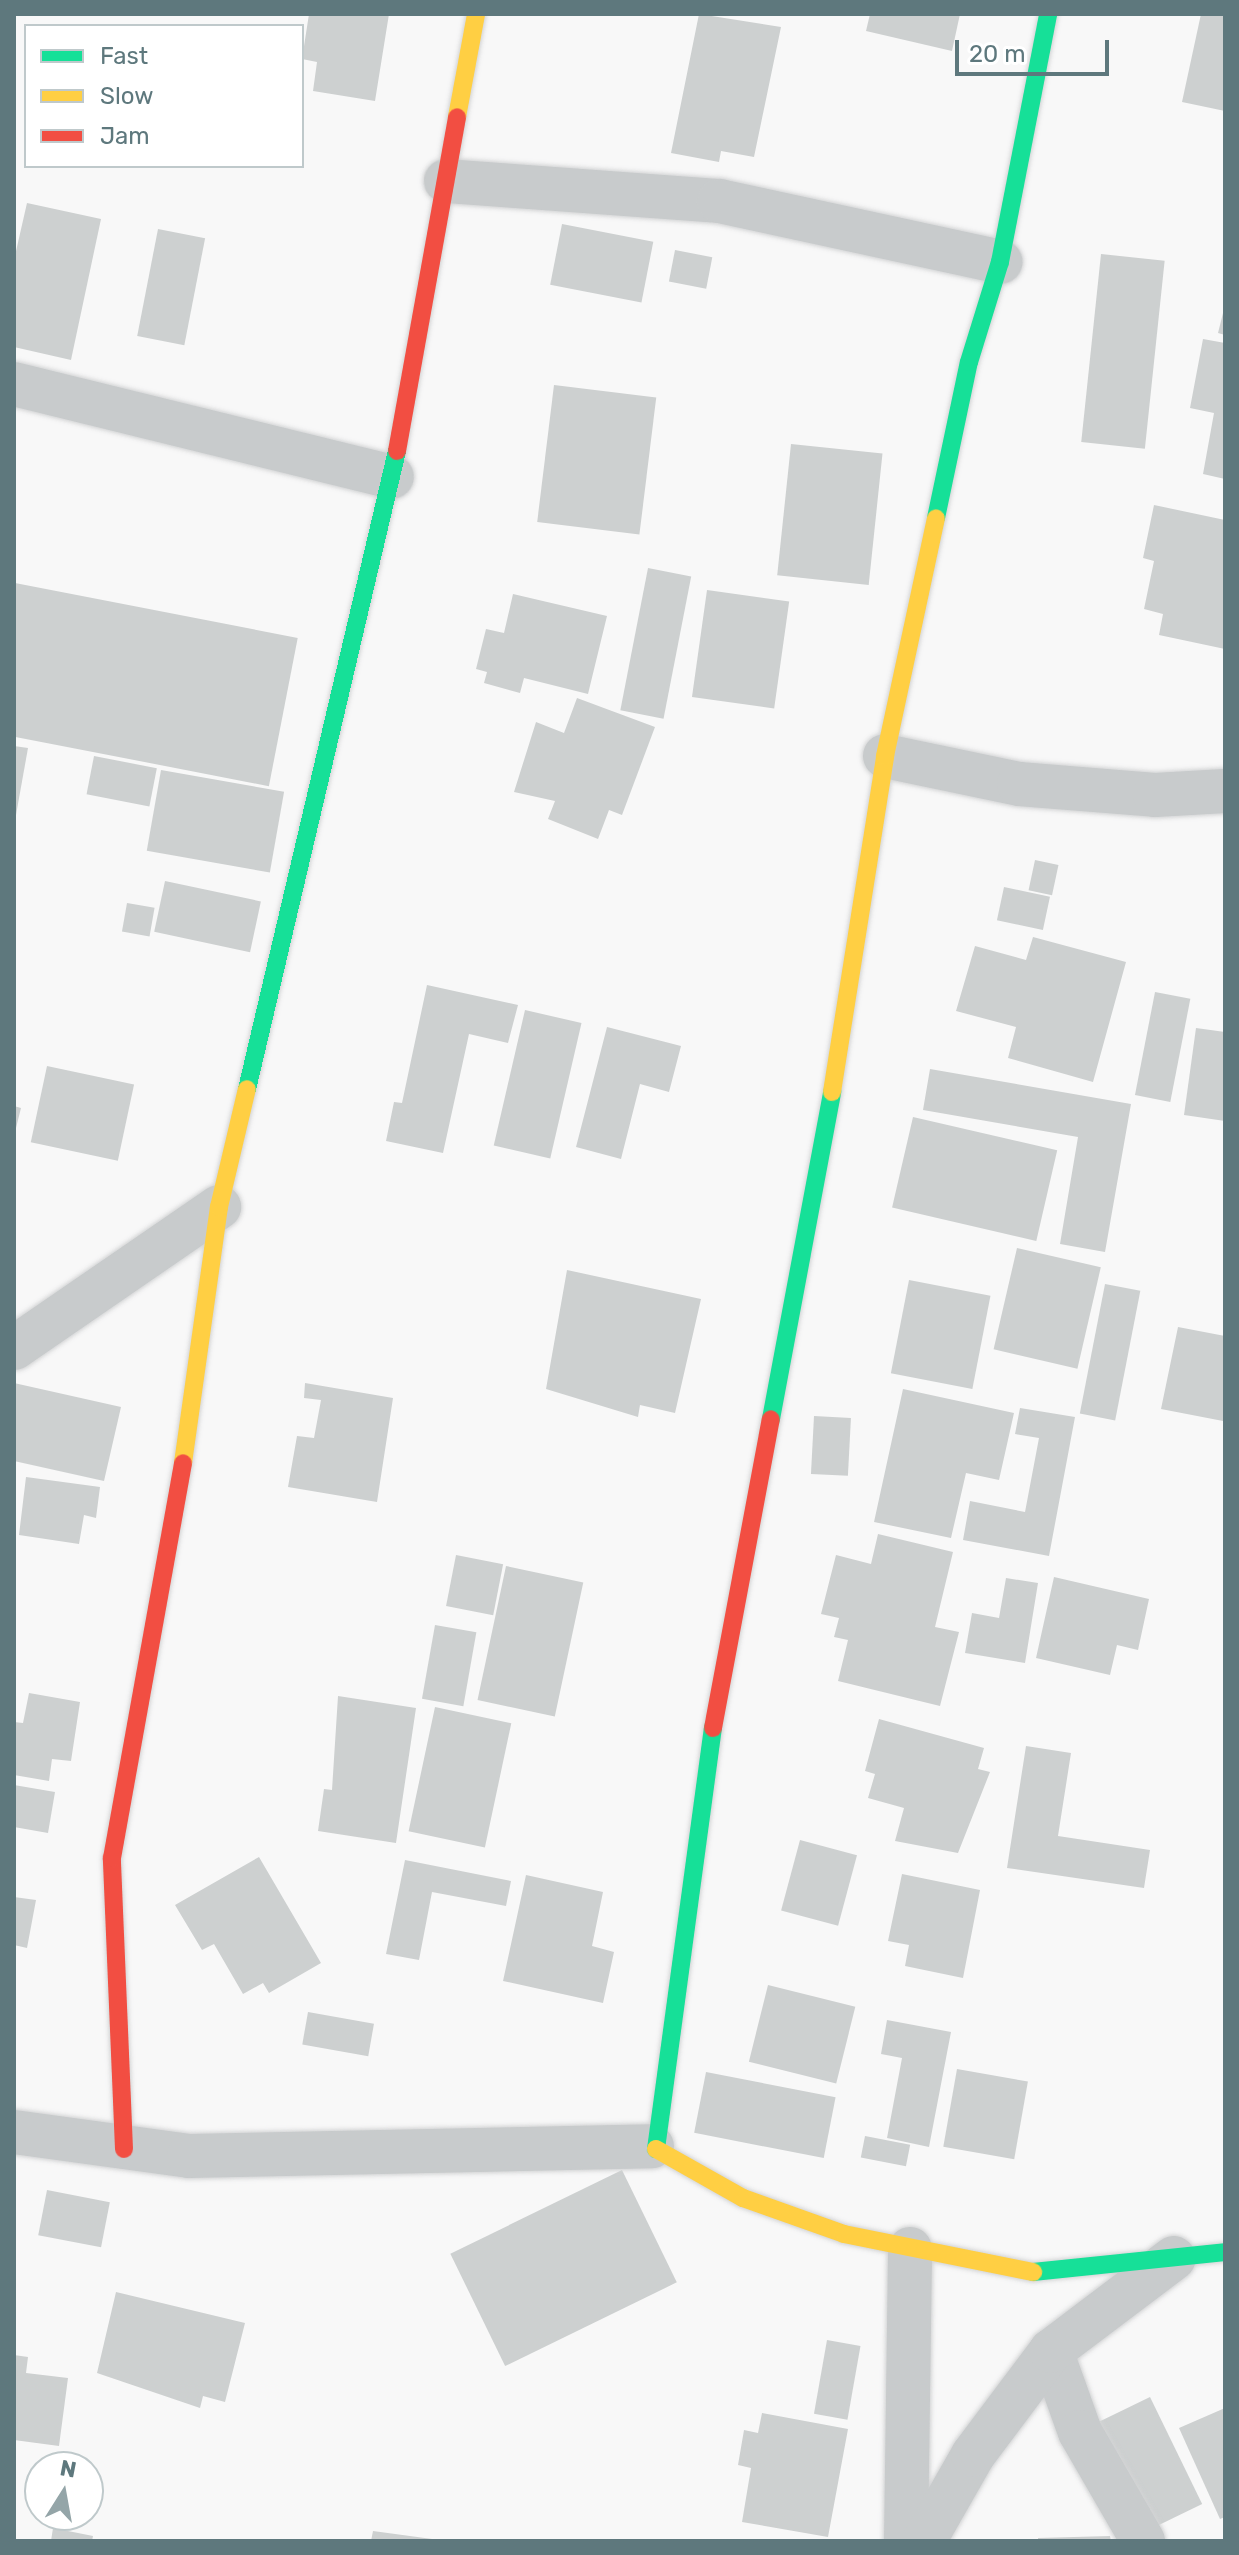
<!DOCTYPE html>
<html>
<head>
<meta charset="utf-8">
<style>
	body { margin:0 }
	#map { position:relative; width:1239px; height:2555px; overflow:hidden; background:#f8f8f8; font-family:Rubik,sans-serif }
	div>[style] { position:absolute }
	.building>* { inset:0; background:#cdd0d0; transform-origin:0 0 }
	.roads { filter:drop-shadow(0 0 2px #d3d4d5) drop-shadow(0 0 2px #d3d4d5) }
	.street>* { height:44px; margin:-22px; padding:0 22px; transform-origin:22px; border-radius:22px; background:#c8cbcc }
	.fast>* { height:18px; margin:-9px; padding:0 9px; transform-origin:9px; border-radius:9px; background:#16e098 }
	.slow>* { height:18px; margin:-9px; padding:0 9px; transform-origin:9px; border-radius:9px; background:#ffcf43 }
	.jam>* { height:18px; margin:-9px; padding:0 9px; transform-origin:9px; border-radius:9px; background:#f24e42 }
	span { translate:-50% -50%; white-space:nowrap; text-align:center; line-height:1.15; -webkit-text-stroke:8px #fff; paint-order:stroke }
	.frame { position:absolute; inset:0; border:16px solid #5e787d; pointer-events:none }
	.legend { position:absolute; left:24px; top:24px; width:280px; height:144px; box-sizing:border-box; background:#fff; border:2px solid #bfc9cb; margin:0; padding:10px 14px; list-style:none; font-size:24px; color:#5e787d }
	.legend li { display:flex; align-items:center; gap:16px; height:40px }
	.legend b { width:40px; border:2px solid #bfc9cb }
	.north { position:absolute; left:24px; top:2451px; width:80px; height:80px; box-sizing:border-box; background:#fff; border:2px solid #bfc9cb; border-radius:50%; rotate:11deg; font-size:22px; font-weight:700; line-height:32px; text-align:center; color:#5e787d }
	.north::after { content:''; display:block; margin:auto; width:28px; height:36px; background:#94a5a8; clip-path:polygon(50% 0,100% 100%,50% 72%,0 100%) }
	.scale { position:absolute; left:955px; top:40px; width:154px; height:36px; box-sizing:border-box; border:4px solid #5e787d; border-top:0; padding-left:10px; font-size:24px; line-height:28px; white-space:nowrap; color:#5e787d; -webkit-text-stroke:6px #fff; paint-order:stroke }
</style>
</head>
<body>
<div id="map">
	<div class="building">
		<i style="clip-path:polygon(309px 14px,389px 14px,375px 101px,313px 91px,317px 62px,302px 59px)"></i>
		<i style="clip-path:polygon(699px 14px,781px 27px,754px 157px,721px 151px,719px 162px,671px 153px)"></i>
		<i style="clip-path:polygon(870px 14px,960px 14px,952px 51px,866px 31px)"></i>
		<i style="clip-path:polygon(1201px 14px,1225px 14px,1225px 111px,1182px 102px)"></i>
		<i style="clip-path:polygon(27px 203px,101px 219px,71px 360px,14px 347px,14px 260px)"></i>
		<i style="left:562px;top:224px;width:93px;height:62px;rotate:11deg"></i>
		<i style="left:158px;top:229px;width:48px;height:109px;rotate:11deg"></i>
		<i style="left:675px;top:250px;width:38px;height:32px;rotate:11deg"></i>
		<i style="left:1101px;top:254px;width:64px;height:189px;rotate:6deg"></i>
		<i style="clip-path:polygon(1225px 305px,1225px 335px,1218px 333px)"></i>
		<i style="clip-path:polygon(1203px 339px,1225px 343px,1225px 479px,1203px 474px,1214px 413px,1190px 408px)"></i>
		<i style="left:554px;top:385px;width:103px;height:138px;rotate:7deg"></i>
		<i style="left:791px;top:444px;width:92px;height:132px;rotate:6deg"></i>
		<i style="clip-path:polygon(1154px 505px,1225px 520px,1225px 649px,1159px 635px,1163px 614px,1144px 609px,1154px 561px,1143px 558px)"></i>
		<i style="left:648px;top:568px;width:44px;height:145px;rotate:11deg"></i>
		<i style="left:15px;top:583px;width:288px;height:151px;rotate:11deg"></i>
		<i style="left:707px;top:590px;width:83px;height:108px;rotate:8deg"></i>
		<i style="clip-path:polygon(513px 594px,607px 616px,588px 694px,524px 678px,520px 693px,484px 683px,487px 672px,476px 669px,486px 629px,504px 633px)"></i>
		<i style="clip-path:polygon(577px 698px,655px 727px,622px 815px,609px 810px,598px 839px,548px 819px,555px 801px,514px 792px,536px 722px,564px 733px)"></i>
		<i style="clip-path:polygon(14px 746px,28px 748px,16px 815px,14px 815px)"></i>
		<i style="left:94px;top:756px;width:64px;height:39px;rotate:11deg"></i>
		<i style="left:161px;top:770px;width:125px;height:82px;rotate:10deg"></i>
		<i style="left:1035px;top:860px;width:24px;height:31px;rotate:12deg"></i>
		<i style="left:165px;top:881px;width:98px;height:52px;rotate:12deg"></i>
		<i style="left:1004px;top:887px;width:47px;height:34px;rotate:12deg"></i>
		<i style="left:127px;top:903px;width:28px;height:29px;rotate:10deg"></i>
		<i style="clip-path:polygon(1033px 937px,1126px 962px,1093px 1082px,1008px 1058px,1016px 1027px,956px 1011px,975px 946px,1026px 960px)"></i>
		<i style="clip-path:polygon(427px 985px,518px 1005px,508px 1043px,469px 1034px,443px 1153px,386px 1141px,394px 1102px,402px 1103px)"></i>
		<i style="left:1155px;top:992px;width:36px;height:105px;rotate:11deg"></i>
		<i style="left:525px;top:1010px;width:58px;height:139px;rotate:13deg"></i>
		<i style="clip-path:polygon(607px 1027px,681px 1046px,669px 1092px,640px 1084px,621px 1159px,576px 1147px)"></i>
		<i style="clip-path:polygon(1196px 1028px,1225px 1032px,1225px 1121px,1184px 1115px)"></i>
		<i style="left:47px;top:1066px;width:89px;height:78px;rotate:12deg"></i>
		<i style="clip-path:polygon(930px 1069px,1131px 1104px,1105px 1252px,1060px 1244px,1078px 1137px,923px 1110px)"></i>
		<i style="clip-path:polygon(14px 1106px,21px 1108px,15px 1132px,14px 1131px)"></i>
		<i style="left:913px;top:1117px;width:148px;height:93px;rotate:13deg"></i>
		<i style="left:1017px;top:1248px;width:86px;height:104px;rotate:13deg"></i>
		<i style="clip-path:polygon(567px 1270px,701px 1299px,675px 1413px,640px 1405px,638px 1417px,546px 1389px)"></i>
		<i style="left:909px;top:1280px;width:83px;height:95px;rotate:11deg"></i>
		<i style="left:1105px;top:1284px;width:36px;height:132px;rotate:11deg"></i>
		<i style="clip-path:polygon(1178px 1327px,1225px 1336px,1225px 1435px,1223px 1421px,1161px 1409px)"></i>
		<i style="clip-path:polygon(14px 1383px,121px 1407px,104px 1481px,14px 1461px)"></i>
		<i style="clip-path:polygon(305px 1383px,393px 1398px,377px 1502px,288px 1487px,297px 1436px,314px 1438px,321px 1400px,304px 1398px)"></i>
		<i style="clip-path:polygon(903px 1389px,1014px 1413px,999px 1480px,966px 1473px,951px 1538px,874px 1522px)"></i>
		<i style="clip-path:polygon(1020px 1408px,1075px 1417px,1049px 1556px,963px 1540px,970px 1501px,1025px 1512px,1039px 1438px,1015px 1434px)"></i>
		<i style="left:814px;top:1416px;width:37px;height:58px;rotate:3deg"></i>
		<i style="clip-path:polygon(26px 1477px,100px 1487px,96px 1518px,84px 1515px,79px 1544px,19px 1535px)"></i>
		<i style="clip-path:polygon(878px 1534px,953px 1552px,935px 1627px,959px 1632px,940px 1706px,838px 1681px,848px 1640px,834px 1637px,839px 1618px,821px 1614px,836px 1555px,871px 1564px)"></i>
		<i style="left:456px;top:1555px;width:48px;height:52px;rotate:11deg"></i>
		<i style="left:506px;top:1566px;width:79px;height:137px;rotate:12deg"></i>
		<i style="clip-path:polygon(1054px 1577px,1149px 1599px,1138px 1650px,1117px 1645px,1110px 1675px,1036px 1658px)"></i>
		<i style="clip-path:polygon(1006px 1578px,1038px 1583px,1025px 1663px,965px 1653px,972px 1613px,999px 1618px)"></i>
		<i style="left:435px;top:1625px;width:42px;height:75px;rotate:10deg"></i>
		<i style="clip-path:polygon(29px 1693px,80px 1702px,71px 1761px,52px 1759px,49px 1781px,14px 1775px,14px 1722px,23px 1723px)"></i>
		<i style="clip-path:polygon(338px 1696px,416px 1708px,396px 1843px,318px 1831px,324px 1789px,332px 1790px)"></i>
		<i style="left:435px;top:1707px;width:78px;height:127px;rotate:12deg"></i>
		<i style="clip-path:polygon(879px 1719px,984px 1748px,978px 1769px,990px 1772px,958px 1853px,895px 1841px,904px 1808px,868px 1798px,875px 1774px,865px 1771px)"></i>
		<i style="clip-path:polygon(1026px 1746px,1071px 1753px,1058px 1836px,1150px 1850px,1144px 1888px,1007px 1868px)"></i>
		<i style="clip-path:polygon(14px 1785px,55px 1792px,48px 1833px,14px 1827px)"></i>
		<i style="left:800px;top:1840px;width:59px;height:73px;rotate:15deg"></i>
		<i style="clip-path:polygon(259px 1857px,321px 1963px,269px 1993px,263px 1983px,243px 1994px,214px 1944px,202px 1950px,175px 1905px)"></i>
		<i style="clip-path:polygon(405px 1860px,511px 1881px,506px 1906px,432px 1892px,419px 1960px,386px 1954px)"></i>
		<i style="clip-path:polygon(902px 1874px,980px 1890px,963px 1978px,905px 1966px,909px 1945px,888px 1941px)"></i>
		<i style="clip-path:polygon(526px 1875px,603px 1892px,592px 1946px,614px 1952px,603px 2003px,503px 1981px)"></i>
		<i style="clip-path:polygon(14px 1897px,36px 1900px,27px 1948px,14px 1945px)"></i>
		<i style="left:768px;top:1985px;width:90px;height:79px;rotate:14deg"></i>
		<i style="left:308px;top:2012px;width:67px;height:33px;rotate:10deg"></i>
		<i style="clip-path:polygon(887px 2020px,951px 2032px,929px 2147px,887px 2138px,902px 2058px,881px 2054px)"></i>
		<i style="left:957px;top:2069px;width:72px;height:79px;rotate:10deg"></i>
		<i style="left:706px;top:2072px;width:132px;height:62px;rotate:11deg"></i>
		<i style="left:865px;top:2136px;width:46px;height:22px;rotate:11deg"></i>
		<i style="left:622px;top:2170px;width:125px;height:191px;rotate:64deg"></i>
		<i style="left:47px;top:2190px;width:64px;height:46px;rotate:11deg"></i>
		<i style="clip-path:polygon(116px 2292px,245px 2323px,225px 2402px,203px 2396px,200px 2408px,97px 2373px)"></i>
		<i style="left:827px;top:2340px;width:34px;height:75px;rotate:10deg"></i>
		<i style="clip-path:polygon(14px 2355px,28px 2357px,26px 2373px,68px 2378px,59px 2446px,14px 2440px)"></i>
		<i style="left:1150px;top:2397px;width:119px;height:67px;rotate:64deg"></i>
		<i style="clip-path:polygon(1225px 2408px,1225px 2517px,1220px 2519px,1179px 2428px)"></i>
		<i style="clip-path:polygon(762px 2413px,848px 2429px,828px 2537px,742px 2522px,751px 2468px,738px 2465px,744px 2430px,758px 2433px)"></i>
		<i style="clip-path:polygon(53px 2528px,93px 2536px,92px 2541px,51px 2541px)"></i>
		<i style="clip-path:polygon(373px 2531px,432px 2539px,432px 2541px,371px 2541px)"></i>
		<i style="clip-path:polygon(1110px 2536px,1111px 2541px,1038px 2541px,1038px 2538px)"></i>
	</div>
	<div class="roads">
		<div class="street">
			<i style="left:446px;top:181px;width:274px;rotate:4.2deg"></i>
			<i style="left:719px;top:201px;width:288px;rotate:12.2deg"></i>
			<i style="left:14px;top:384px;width:389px;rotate:13.8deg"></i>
			<i style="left:885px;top:756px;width:137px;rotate:11.8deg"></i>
			<i style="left:1019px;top:784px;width:136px;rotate:4.6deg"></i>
			<i style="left:1155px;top:795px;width:70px;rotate:-3.3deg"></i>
			<i style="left:14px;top:1348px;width:249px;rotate:-34.5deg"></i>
			<i style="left:14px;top:2132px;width:177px;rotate:7.8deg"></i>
			<i style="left:189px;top:2156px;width:463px;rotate:-1.2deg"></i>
			<i style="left:1051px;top:2351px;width:86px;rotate:70.3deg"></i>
			<i style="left:1080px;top:2432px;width:126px;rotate:60deg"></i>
			<i style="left:906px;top:2541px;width:292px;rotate:-89.2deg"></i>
			<i style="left:924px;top:2541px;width:99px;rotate:-60.3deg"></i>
			<i style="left:973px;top:2455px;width:130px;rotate:-53.1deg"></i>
			<i style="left:1051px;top:2351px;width:154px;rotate:-37.1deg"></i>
		</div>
		<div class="fast">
			<i style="left:936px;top:518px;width:159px;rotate:-78.1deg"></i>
			<i style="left:969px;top:362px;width:105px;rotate:-72.8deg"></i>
			<i style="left:1000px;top:262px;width:253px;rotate:-79deg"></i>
			<i style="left:247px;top:1089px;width:655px;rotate:-76.77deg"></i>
			<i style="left:771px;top:1419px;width:333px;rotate:-79.4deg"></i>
			<i style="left:656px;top:2149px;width:425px;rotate:-82.3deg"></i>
			<i style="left:1033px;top:2272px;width:193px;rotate:-5.9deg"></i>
		</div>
		<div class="slow">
			<i style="left:457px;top:117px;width:105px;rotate:-79.5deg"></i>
			<i style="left:832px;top:1092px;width:340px;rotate:-81deg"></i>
			<i style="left:885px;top:756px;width:243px;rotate:-77.9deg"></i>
			<i style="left:183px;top:1463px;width:259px;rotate:-82deg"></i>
			<i style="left:219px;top:1207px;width:121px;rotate:-76.7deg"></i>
			<i style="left:656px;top:2149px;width:100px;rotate:29.4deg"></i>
			<i style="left:743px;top:2198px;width:107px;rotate:19.6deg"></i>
			<i style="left:844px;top:2234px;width:193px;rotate:11.4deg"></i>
		</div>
		<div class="jam">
			<i style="left:397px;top:451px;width:339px;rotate:-79.8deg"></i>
			<i style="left:713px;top:1728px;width:314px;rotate:-79.4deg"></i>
			<i style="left:124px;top:2149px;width:291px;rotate:-92.4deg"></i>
			<i style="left:112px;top:1858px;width:401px;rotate:-79.8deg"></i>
		</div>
	</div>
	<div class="frame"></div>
	<ul class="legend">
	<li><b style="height:10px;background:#16e098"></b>Fast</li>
	<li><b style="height:10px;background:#ffcf43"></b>Slow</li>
	<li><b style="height:10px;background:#f24e42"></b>Jam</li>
	</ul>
	<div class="north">N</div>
	<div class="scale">20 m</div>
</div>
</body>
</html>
